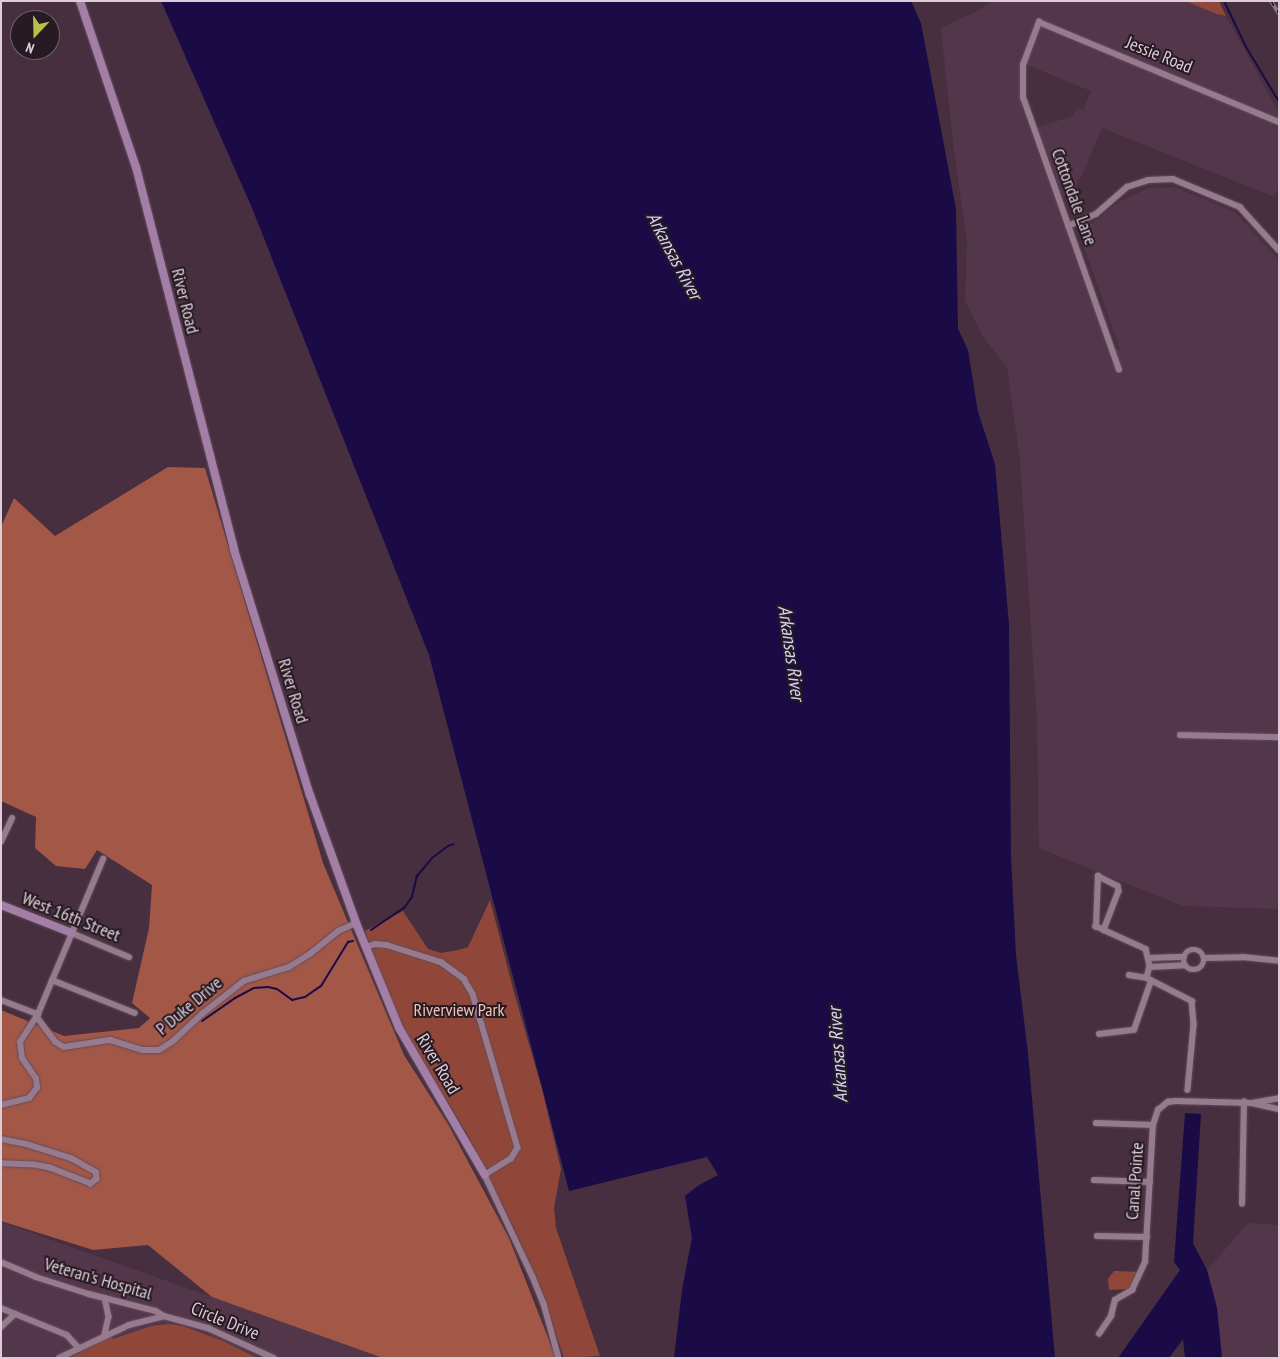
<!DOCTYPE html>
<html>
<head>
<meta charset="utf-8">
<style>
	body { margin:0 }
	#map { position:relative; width:1280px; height:1359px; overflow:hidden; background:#472f3f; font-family:"PT Sans Narrow",sans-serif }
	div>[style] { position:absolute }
	.built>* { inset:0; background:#54364b }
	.green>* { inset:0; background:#904739 }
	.forest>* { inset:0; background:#a35747 }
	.water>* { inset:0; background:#1a0b47 }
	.stream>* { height:2px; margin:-1px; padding:0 1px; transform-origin:1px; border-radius:1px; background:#1a0b47 }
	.roads { filter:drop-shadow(0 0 1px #624d5b) drop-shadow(0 0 1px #624d5b) }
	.street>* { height:5.5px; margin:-2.75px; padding:0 2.75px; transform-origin:2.75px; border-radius:2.75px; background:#977a8d }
	.street>.ring { margin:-2.75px; padding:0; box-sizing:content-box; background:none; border:5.5px solid #977a8d; border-radius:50% }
	.secondary>* { height:8px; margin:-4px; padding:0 4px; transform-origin:4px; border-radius:4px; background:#a37ea6 }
	.rail>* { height:4px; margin-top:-2px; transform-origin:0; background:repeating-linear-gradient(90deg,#271b23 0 5.5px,#937e8c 0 11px); box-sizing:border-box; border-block:1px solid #937e8c }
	span { translate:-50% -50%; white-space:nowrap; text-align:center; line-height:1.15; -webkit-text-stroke:4px #271b23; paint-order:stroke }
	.street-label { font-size:18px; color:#decdd8 }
	.park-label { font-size:18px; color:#f0c3b9 }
	.water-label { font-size:19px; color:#d2d2f9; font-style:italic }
	.frame { position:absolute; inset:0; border:2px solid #decdd8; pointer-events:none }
	.north { position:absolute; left:10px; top:10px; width:50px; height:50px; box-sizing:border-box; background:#271b23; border:1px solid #70626b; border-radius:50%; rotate:201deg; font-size:14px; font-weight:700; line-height:20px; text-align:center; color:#decdd8 }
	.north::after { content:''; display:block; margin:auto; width:18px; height:22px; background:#b9c046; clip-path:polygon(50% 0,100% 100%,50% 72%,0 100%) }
</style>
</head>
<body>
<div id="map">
	<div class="built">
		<i style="clip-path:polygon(991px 1px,1185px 1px,1226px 16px,1279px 113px,1279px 186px,1274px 197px,1102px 128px,1083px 173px,1072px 193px,1061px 198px,1035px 128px,1073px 116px,1077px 108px,1083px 111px,1091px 91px,1025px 64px,1021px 65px,1020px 89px,1023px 109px,1108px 349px,1120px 349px,1079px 233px,1120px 201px,1149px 188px,1175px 187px,1235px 212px,1279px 260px,1279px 909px,1183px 906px,1039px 848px,1037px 720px,1020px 460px,1007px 367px,984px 338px,965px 301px,967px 241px,953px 143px,941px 28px,981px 9px)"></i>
		<i style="clip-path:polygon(1px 1222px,212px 1297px,383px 1358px,1px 1358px)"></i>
		<i style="clip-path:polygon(1248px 1223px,1279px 1225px,1279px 1358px,1222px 1358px,1217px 1308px,1207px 1270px)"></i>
	</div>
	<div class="green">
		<i style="clip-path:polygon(1185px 1px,1219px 1px,1226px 16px,1217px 14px)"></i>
		<i style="clip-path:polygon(490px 900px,515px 996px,542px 1089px,561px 1169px,554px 1208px,556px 1228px,600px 1356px,564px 1358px,540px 1286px,511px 1222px,467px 1134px,408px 1038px,386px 990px,365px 931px,403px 911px,428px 949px,441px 953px,458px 950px,468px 947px)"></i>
		<i style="clip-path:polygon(1114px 1271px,1117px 1271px,1139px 1272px,1129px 1289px,1109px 1290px,1108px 1279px)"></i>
		<i style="clip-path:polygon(170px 1324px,183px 1326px,223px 1341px,257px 1358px,69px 1358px,111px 1336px,113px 1339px,151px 1326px)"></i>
	</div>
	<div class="forest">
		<i style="clip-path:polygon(168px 467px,205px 468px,323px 863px,404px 1055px,448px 1124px,509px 1238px,556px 1358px,383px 1358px,212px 1297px,148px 1245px,93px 1250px,1px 1221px,1px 1010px,64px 1036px,139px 1028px,150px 1018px,132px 1003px,149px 928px,152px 885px,97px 850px,85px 869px,56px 866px,35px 848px,36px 817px,1px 801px,1px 527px,14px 498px,55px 536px)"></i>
	</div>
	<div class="water">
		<i style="clip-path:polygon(161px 1px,911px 1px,921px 23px,956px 209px,958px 329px,968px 350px,978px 412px,995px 464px,1009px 624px,1011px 858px,1016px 955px,1028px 1053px,1055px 1358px,674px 1358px,682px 1290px,692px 1238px,685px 1196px,699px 1185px,718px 1175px,707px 1157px,569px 1191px,429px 655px,252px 208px)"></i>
		<i style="clip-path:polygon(1185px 1113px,1201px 1114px,1193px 1243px,1207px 1270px,1217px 1308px,1222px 1358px,1185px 1358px,1183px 1339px,1169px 1358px,1118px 1358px,1180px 1270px,1174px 1262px)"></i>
	</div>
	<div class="stream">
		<i style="left:1224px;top:1px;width:51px;rotate:64.4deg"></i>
		<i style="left:1246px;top:47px;width:64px;rotate:59deg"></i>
		<i style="left:371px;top:930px;width:40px;rotate:-34deg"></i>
		<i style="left:404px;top:908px;width:14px;rotate:-54deg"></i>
		<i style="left:412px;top:897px;width:22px;rotate:-77deg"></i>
		<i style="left:417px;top:876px;width:23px;rotate:-50deg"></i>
		<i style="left:432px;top:858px;width:20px;rotate:-37deg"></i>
		<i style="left:448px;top:846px;width:6px;rotate:-18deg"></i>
		<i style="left:202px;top:1021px;width:40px;rotate:-34.9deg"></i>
		<i style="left:235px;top:998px;width:21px;rotate:-28deg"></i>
		<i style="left:254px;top:988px;width:14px;rotate:-4deg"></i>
		<i style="left:268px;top:987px;width:9px;rotate:13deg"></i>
		<i style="left:277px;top:989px;width:19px;rotate:36deg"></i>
		<i style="left:292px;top:1000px;width:13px;rotate:-13deg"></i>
		<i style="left:305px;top:997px;width:19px;rotate:-35deg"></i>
		<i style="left:321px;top:986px;width:52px;rotate:-58.5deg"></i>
		<i style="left:348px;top:942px;width:5px;rotate:-11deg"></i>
	</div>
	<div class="roads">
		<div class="street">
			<i style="left:1068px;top:226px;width:30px;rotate:-23deg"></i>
			<i style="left:1096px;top:214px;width:41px;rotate:-41.1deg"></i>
			<i style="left:1127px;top:187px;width:22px;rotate:-18deg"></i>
			<i style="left:1148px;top:180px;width:25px;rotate:-2deg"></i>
			<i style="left:1173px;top:179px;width:73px;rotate:22.7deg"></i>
			<i style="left:1240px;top:207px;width:58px;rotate:47.8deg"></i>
			<i style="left:1119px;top:370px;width:288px;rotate:-109.4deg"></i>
			<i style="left:1023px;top:98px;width:33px;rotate:-90deg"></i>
			<i style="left:1023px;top:65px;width:46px;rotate:-69.6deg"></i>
			<i style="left:1039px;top:22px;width:260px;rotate:22.6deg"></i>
			<i style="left:1180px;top:735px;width:99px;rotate:1.2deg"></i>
			<i style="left:1px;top:842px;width:26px;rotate:-65deg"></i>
			<i style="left:1104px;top:930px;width:9px;rotate:-159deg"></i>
			<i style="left:1096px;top:927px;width:51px;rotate:-87.8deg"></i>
			<i style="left:1098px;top:876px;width:22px;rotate:27deg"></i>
			<i style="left:1118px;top:886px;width:5px;rotate:79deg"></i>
			<i style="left:1119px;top:891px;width:42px;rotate:111deg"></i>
			<i style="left:1104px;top:930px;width:46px;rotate:24.3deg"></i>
			<i style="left:1146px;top:949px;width:17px;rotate:77deg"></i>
			<i style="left:1150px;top:966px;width:12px;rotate:104deg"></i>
			<i style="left:72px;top:933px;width:62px;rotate:22.8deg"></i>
			<i style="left:366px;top:947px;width:9px;rotate:-18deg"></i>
			<i style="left:375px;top:944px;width:12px;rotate:5deg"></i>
			<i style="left:387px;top:945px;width:57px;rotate:17.5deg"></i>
			<i style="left:441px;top:962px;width:29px;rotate:36deg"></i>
			<i style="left:464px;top:979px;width:17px;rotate:59deg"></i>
			<i style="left:473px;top:994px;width:160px;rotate:73.7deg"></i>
			<i style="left:518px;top:1148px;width:13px;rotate:122deg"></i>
			<i style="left:511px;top:1159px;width:31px;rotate:148deg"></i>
			<i style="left:485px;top:1175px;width:113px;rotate:64.8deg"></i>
			<i style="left:533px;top:1277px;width:29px;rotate:68deg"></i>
			<i style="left:544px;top:1304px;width:56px;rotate:74.5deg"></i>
			<i class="ring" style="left:1184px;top:950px;width:14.5px;height:14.5px"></i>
			<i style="left:1149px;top:958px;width:35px;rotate:-2deg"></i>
			<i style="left:1204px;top:958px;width:39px;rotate:-1deg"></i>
			<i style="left:1243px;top:957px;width:36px;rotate:6deg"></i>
			<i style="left:1150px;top:967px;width:35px;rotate:-3deg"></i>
			<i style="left:1129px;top:975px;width:18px;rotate:9deg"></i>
			<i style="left:1147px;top:978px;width:51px;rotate:27.1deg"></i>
			<i style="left:1192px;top:1001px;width:24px;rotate:85deg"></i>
			<i style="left:1194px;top:1025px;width:65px;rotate:95.3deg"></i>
			<i style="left:52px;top:980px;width:89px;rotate:21.7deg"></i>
			<i style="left:1px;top:1000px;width:40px;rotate:21deg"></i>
			<i style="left:37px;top:1017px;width:31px;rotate:53deg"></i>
			<i style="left:56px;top:1042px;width:9px;rotate:32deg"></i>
			<i style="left:64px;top:1047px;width:47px;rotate:-8.7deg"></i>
			<i style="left:110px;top:1040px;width:34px;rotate:17deg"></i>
			<i style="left:143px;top:1050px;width:16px"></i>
			<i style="left:159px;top:1050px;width:15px;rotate:-32deg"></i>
			<i style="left:172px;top:1042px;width:41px;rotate:-43deg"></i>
			<i style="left:202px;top:1014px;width:53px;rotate:-38.2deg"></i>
			<i style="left:244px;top:981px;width:47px;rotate:-17.3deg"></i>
			<i style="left:289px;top:967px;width:25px;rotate:-32deg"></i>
			<i style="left:310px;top:954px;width:36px;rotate:-39deg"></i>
			<i style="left:338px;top:931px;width:20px;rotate:-24deg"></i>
			<i style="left:1099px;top:1034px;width:35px;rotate:-7deg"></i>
			<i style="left:1134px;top:1030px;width:52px;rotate:-70.9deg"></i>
			<i style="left:1252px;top:1103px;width:27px;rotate:-10deg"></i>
			<i style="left:1px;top:1105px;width:29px;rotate:-14deg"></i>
			<i style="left:29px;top:1098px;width:13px;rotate:-51deg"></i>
			<i style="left:37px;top:1088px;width:9px;rotate:-96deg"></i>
			<i style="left:36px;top:1079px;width:25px;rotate:-124deg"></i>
			<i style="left:22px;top:1058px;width:16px;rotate:-97deg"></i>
			<i style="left:20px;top:1042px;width:33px;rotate:-57deg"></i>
			<i style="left:38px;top:1014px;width:168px;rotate:-67.2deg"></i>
			<i style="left:1096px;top:1123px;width:57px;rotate:2deg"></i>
			<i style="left:1px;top:1139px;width:25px;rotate:11deg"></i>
			<i style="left:26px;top:1144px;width:47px;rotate:17.3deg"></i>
			<i style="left:71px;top:1158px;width:29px;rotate:29deg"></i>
			<i style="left:96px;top:1172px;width:7px;rotate:82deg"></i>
			<i style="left:97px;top:1179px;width:8px;rotate:140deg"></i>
			<i style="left:91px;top:1184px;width:44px;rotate:-158.7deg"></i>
			<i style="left:50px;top:1168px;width:16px;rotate:-169deg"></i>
			<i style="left:34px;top:1165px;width:33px;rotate:-178deg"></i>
			<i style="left:1094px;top:1180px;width:56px;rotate:2deg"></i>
			<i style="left:1242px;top:1204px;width:102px;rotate:-88.9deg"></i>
			<i style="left:1097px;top:1236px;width:50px;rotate:1.1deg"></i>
			<i style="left:1px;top:1262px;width:38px;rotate:23deg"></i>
			<i style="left:36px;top:1277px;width:56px;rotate:17.8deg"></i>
			<i style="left:89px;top:1294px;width:69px;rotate:14.2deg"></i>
			<i style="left:156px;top:1311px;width:9px;rotate:32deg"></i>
			<i style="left:105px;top:1298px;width:19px;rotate:78deg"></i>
			<i style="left:109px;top:1317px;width:18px;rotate:103deg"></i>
			<i style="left:1px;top:1308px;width:71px;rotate:22.2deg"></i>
			<i style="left:67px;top:1335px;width:18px;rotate:47deg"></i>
			<i style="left:1px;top:1327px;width:19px;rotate:-43deg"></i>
			<i style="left:1099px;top:1334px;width:22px;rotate:-56deg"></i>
			<i style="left:1111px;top:1316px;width:16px;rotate:-76deg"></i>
			<i style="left:1115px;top:1300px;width:20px;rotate:-30deg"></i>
			<i style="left:1132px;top:1290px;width:31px;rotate:-65deg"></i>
			<i style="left:1145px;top:1262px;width:137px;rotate:-86.7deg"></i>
			<i style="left:1153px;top:1125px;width:16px;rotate:-72deg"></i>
			<i style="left:1158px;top:1110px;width:13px;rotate:-39deg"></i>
			<i style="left:1168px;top:1102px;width:7px;rotate:-8deg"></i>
			<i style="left:1175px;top:1101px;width:77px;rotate:1.5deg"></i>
			<i style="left:1252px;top:1103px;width:28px;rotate:13deg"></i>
			<i style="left:59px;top:1358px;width:77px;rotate:-25.2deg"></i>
			<i style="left:129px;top:1325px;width:36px;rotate:-14deg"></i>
			<i style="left:164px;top:1316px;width:46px;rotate:15.3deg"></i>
			<i style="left:208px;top:1328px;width:72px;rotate:24.4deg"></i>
		</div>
		<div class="secondary">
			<i style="left:80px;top:1px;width:175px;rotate:71.4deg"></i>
			<i style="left:136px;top:167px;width:395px;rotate:75.6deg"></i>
			<i style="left:234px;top:550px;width:257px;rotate:72.8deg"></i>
			<i style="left:310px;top:795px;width:136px;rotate:70.2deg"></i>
			<i style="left:356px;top:923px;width:113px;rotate:67.7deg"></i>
			<i style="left:399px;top:1028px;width:170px;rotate:59.7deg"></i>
			<i style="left:1px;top:905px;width:76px;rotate:21.5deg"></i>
		</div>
	</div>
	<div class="rail">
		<i style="left:1271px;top:1px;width:15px;rotate:58deg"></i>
	</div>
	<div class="street-label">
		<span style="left:1159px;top:55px;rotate:22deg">Jessie Road</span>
		<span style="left:1074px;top:197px;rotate:70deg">Cottondale Lane</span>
		<span style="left:185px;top:301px;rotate:76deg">River Road</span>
		<span style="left:293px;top:691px;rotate:73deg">River Road</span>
		<span style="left:71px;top:917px;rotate:22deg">West 16th Street</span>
		<span style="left:189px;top:1006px;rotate:-40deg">P Duke Drive</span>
		<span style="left:438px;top:1064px;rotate:59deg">River Road</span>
		<span style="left:1135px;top:1181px;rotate:-86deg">Canal Pointe</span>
		<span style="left:98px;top:1279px;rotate:16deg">Veteran's Hospital</span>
		<span style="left:225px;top:1321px;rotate:22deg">Circle Drive</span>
	</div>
	<div class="park-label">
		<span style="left:459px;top:1010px">Riverview Park</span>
	</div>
	<div class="water-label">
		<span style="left:674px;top:256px;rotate:62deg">Arkansas River</span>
		<span style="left:791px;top:653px;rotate:82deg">Arkansas River</span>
		<span style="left:838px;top:1055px;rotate:-94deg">Arkansas River</span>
	</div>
	<div class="frame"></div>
	<div class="north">N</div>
</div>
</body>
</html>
